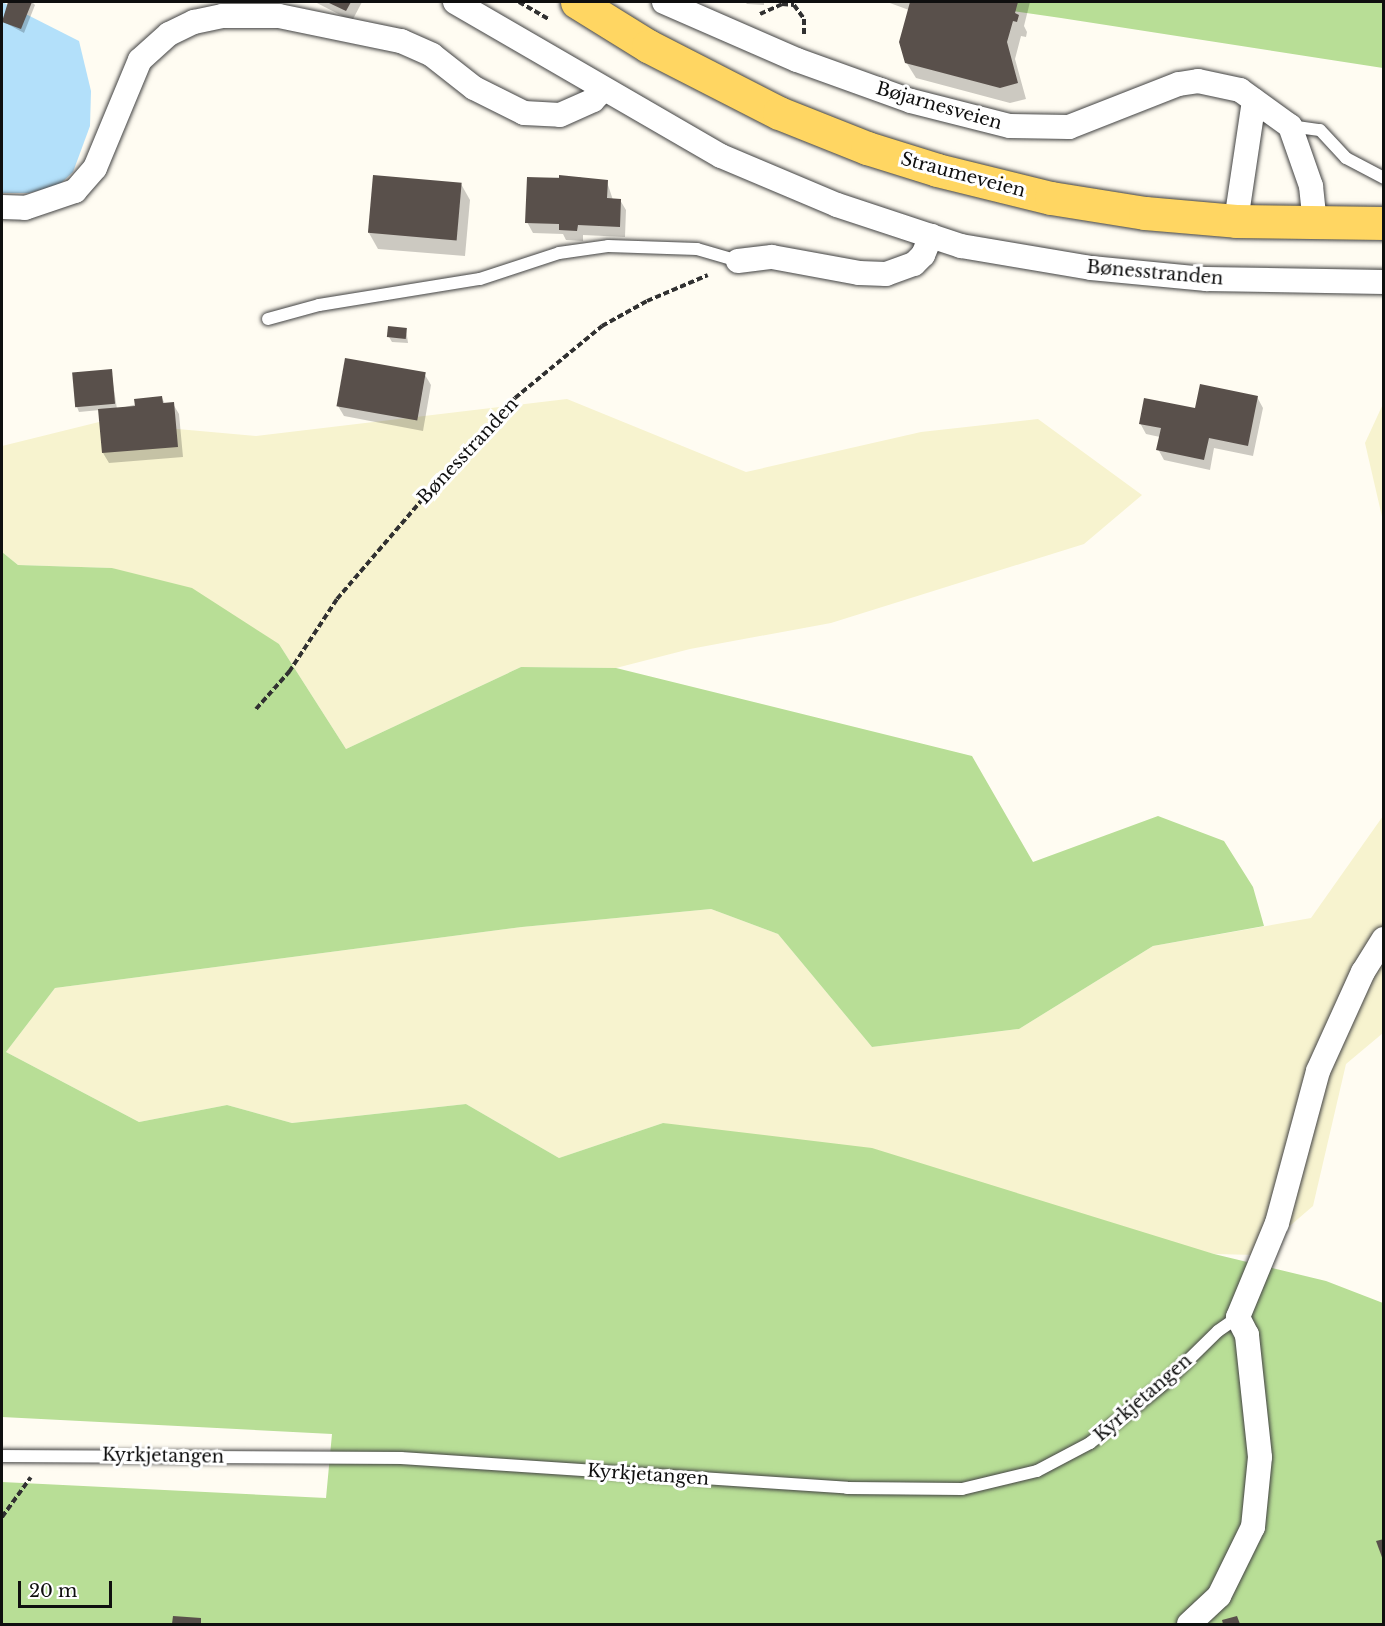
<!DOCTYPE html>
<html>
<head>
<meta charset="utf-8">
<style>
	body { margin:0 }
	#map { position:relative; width:1385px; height:1626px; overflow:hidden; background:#fffcf2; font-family:"Libre Baskerville",serif }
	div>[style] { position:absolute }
	.farmland>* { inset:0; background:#f7f3cf }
	.forest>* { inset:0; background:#b8de96 }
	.water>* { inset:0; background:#b3e0fa }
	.shadow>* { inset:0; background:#0003 }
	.building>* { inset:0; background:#59504b; transform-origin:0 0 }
	.path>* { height:4px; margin-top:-2px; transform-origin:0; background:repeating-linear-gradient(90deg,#313131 0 6px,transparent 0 9px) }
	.roads { filter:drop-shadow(0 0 2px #424242) drop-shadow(0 0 2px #424242) }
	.lane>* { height:12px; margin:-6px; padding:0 6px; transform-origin:6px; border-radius:6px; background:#fff }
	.street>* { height:24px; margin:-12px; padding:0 12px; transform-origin:12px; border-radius:12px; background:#fff }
	.primary>* { height:33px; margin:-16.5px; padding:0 16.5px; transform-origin:16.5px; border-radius:16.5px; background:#ffd662 }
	span { translate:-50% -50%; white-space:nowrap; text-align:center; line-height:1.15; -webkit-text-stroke:6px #fff; paint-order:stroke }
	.street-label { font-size:18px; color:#0f0f0f }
	.frame { position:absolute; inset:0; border:3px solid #0f0f0f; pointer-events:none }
	.scale { position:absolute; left:18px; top:1581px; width:94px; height:27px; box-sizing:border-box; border:3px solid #0f0f0f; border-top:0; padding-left:8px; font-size:18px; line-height:21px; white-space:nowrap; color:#0f0f0f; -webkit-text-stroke:4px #fff; paint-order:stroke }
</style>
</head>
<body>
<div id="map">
	<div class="farmland">
		<i style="clip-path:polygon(567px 399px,746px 472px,921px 432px,1038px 419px,1142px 495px,1084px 544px,831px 623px,690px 649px,616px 668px,521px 667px,346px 749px,279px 644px,112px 568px,18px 565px,2px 552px,2px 446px,99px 422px,256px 436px)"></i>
		<i style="clip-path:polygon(1383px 404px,1383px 521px,1365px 443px)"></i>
		<i style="clip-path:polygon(1383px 816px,1383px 1033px,1346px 1064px,1313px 1206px,1256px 1255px,1214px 1254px,663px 1123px,559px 1158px,466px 1104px,292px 1123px,227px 1105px,139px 1122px,6px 1052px,55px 988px,522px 927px,711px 909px,778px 934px,872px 1047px,1019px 1029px,1153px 946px,1311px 918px)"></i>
	</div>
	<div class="forest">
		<i style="clip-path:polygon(951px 2px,1383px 2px,1383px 68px,1061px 18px)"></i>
		<i style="clip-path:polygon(2px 552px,18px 565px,112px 568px,192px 588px,279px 644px,346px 749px,521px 667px,616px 668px,972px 756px,1033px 862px,1158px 816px,1224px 841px,1253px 887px,1264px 926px,1153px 946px,1019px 1029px,872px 1047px,778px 934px,711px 909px,522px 927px,55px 988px,6px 1052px,139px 1122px,227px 1105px,292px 1123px,466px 1104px,559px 1158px,663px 1123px,872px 1148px,1214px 1254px,1326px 1281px,1383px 1303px,1383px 1624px,2px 1624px,2px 1482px,326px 1498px,332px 1434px,2px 1417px)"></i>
	</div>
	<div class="water">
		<i style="clip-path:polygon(2px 2px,79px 41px,91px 91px,90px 126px,73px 172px,59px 185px,29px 193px,2px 193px)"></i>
	</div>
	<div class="shadow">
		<i style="clip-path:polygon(9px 2px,32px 2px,35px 5px,24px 33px,2px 21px)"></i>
		<i style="clip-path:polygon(315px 2px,362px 2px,352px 21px)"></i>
		<i style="clip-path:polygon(745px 2px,764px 2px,764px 5px,747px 4px)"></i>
		<i style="clip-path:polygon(887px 2px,1030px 2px,1024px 26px,1027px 32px,1026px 37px,1021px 36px,1015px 59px,1026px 99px,1010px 103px,916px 78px,906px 62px,909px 10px)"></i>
		<i style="clip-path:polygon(581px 177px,583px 181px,607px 182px,613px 200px,620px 200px,626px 210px,625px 237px,583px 235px,583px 241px,566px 240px,563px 234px,533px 233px,527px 222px,528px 178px)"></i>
		<i style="clip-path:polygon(461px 184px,470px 200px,465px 256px,378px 249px,369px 233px)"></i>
		<i style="clip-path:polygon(406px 329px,408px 343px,392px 342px,389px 337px)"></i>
		<i style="clip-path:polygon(111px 370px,117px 409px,162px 398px,165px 404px,173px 404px,179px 414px,183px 457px,109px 463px,103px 453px,100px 410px,79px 412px,77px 407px)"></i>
		<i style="clip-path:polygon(425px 375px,431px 385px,423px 431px,344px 416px,338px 406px)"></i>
		<i style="clip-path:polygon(1257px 397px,1263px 408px,1253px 456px,1214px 448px,1210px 470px,1164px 460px,1158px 449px,1160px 437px,1146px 434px,1140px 423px)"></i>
	</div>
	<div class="building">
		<i style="clip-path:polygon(8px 2px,32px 2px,21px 29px,2px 22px)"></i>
		<i style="clip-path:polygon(327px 2px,351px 2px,346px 11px)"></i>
		<i style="clip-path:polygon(910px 2px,1018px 2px,1015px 13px,1019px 15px,1017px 22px,1013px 21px,1007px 42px,1018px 83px,1000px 88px,905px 63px,899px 42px)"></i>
		<i style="left:373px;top:175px;width:89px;height:58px;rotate:5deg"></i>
		<i style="clip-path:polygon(559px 175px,608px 180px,607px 198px,621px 199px,620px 227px,578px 225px,577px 231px,559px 230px,559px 224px,525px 223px,527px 177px,559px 178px)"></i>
		<i style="left:388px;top:326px;width:19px;height:11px;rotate:6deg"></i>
		<i style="left:345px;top:358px;width:82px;height:49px;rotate:10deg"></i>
		<i style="left:112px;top:369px;width:35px;height:40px;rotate:85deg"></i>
		<i style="clip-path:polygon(1200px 384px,1258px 396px,1248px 446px,1209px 438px,1204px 460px,1156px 450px,1161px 428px,1139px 424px,1144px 398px,1195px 408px)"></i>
		<i style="clip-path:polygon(162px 396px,163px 403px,174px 402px,178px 447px,102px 453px,98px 409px,135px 406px,134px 399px)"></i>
		<i style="clip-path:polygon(1384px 1539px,1384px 1560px,1383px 1560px,1376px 1541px)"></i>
		<i style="clip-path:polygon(173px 1616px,201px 1618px,201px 1624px,172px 1624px)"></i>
		<i style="clip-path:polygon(1237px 1616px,1240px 1624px,1223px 1624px,1222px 1620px)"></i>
	</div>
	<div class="path">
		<i style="left:519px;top:2px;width:34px;rotate:30deg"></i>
		<i style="left:760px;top:14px;width:24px;rotate:-24deg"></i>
		<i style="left:782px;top:4px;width:12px;rotate:5deg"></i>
		<i style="left:794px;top:5px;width:17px;rotate:54deg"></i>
		<i style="left:804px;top:19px;width:16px;rotate:90deg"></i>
		<i style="left:256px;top:709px;width:50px;rotate:-48.3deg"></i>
		<i style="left:289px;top:672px;width:87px;rotate:-56.7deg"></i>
		<i style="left:337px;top:599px;width:201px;rotate:-49.4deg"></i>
		<i style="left:468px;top:446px;width:67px;rotate:-45.6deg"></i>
		<i style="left:515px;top:398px;width:113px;rotate:-39.6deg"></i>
		<i style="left:602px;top:326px;width:51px;rotate:-29.1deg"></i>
		<i style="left:647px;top:301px;width:66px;rotate:-23.1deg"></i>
		<i style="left:2px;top:1517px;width:49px;rotate:-54.1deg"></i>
	</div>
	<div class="roads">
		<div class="lane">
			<i style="left:1290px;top:126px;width:30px;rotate:8deg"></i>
			<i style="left:1320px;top:130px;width:38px;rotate:47deg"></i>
			<i style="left:1346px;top:158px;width:43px;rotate:27.8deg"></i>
			<i style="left:268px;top:319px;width:53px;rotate:-15.4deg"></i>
			<i style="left:319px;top:305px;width:163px;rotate:-9.2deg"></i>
			<i style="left:480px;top:279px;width:83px;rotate:-18.2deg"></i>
			<i style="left:559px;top:253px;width:49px;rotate:-8.1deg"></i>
			<i style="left:608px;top:246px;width:89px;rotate:1.9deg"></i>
			<i style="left:697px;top:249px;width:43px;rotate:16.3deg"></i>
			<i style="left:2px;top:1456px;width:399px;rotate:0.3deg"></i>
			<i style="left:401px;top:1458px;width:447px;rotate:3.8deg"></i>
			<i style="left:847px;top:1488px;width:115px;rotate:0.5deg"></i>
			<i style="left:962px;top:1489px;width:77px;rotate:-13.5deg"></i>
			<i style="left:1037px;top:1471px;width:60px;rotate:-27.8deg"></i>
			<i style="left:1090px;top:1443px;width:99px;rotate:-38.8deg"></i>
			<i style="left:1167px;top:1381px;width:71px;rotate:-44.4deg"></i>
			<i style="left:1218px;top:1331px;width:24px;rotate:-35deg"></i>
		</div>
		<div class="street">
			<i style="left:455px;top:2px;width:307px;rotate:30.1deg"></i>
			<i style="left:721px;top:156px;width:126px;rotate:22.9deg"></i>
			<i style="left:837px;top:205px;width:131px;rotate:18.3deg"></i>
			<i style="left:961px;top:246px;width:132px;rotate:9.6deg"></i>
			<i style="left:1091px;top:268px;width:116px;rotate:5.5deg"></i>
			<i style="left:1206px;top:279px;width:178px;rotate:1deg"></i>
			<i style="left:664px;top:2px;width:145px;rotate:23.6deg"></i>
			<i style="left:797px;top:60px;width:121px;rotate:19.8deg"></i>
			<i style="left:911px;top:101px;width:102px;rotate:14.2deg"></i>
			<i style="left:1010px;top:126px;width:59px;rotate:1deg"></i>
			<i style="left:1069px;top:127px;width:118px;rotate:-21.4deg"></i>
			<i style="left:1179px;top:84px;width:19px;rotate:-9deg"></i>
			<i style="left:1198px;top:81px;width:43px;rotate:12.1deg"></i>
			<i style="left:1240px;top:90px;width:62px;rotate:35.8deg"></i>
			<i style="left:1290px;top:126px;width:64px;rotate:70.7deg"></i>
			<i style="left:1311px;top:186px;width:36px;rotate:84deg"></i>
			<i style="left:2px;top:207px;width:23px;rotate:2deg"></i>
			<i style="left:25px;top:208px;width:53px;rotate:-18.8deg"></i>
			<i style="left:75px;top:191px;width:30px;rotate:-49deg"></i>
			<i style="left:95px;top:168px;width:117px;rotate:-67.4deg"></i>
			<i style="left:140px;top:60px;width:39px;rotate:-42deg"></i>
			<i style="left:169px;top:34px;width:28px;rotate:-26deg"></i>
			<i style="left:194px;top:22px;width:29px;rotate:-12deg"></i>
			<i style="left:222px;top:16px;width:57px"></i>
			<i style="left:279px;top:16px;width:125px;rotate:11.6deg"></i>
			<i style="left:401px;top:41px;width:34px;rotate:24deg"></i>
			<i style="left:432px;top:55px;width:53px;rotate:38.2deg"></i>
			<i style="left:474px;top:88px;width:56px;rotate:26.6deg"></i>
			<i style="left:524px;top:113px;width:36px;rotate:3deg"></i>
			<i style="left:560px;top:115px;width:36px;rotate:-24deg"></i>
			<i style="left:593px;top:100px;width:14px;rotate:-45deg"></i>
			<i style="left:1236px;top:221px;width:122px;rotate:-81.5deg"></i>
			<i style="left:738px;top:261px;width:34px;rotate:-7deg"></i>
			<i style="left:772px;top:257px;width:88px;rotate:10.4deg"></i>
			<i style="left:859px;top:273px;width:27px;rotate:2deg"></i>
			<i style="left:886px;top:274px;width:30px;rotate:-20deg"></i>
			<i style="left:914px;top:264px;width:13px;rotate:-45deg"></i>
			<i style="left:923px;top:255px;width:21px;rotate:-67deg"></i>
			<i style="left:1189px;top:1624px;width:41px;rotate:-43deg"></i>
			<i style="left:1219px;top:1596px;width:77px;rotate:-63.8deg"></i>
			<i style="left:1253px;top:1527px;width:70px;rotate:-84.3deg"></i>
			<i style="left:1260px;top:1457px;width:123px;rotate:-96.1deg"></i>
			<i style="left:1247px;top:1335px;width:20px;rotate:-117deg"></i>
			<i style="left:1238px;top:1317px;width:102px;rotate:-67.5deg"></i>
			<i style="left:1277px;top:1223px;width:157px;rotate:-74.9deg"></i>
			<i style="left:1318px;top:1071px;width:109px;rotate:-65.6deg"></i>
			<i style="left:1363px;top:972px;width:39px;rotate:-58deg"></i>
		</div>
		<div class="primary">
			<i style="left:577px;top:2px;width:84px;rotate:31.8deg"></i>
			<i style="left:648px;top:46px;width:147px;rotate:27.1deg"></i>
			<i style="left:779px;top:113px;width:95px;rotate:21.7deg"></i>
			<i style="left:867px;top:148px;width:73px;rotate:17.4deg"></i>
			<i style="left:937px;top:170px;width:117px;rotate:13.8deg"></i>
			<i style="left:1051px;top:198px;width:95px;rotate:9.1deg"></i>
			<i style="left:1145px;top:213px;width:91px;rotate:5deg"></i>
			<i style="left:1236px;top:221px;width:148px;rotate:0.8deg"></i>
		</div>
	</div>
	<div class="street-label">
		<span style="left:939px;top:106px;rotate:16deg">Bøjarnesveien</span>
		<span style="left:963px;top:175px;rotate:15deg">Straumeveien</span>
		<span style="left:1155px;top:273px;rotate:5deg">Bønesstranden</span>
		<span style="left:468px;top:451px;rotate:-47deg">Bønesstranden</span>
		<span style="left:1143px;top:1398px;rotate:-41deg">Kyrkjetangen</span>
		<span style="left:163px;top:1456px;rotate:1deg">Kyrkjetangen</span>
		<span style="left:648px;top:1475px;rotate:4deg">Kyrkjetangen</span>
	</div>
	<div class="frame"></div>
	<div class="scale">20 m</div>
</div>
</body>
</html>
